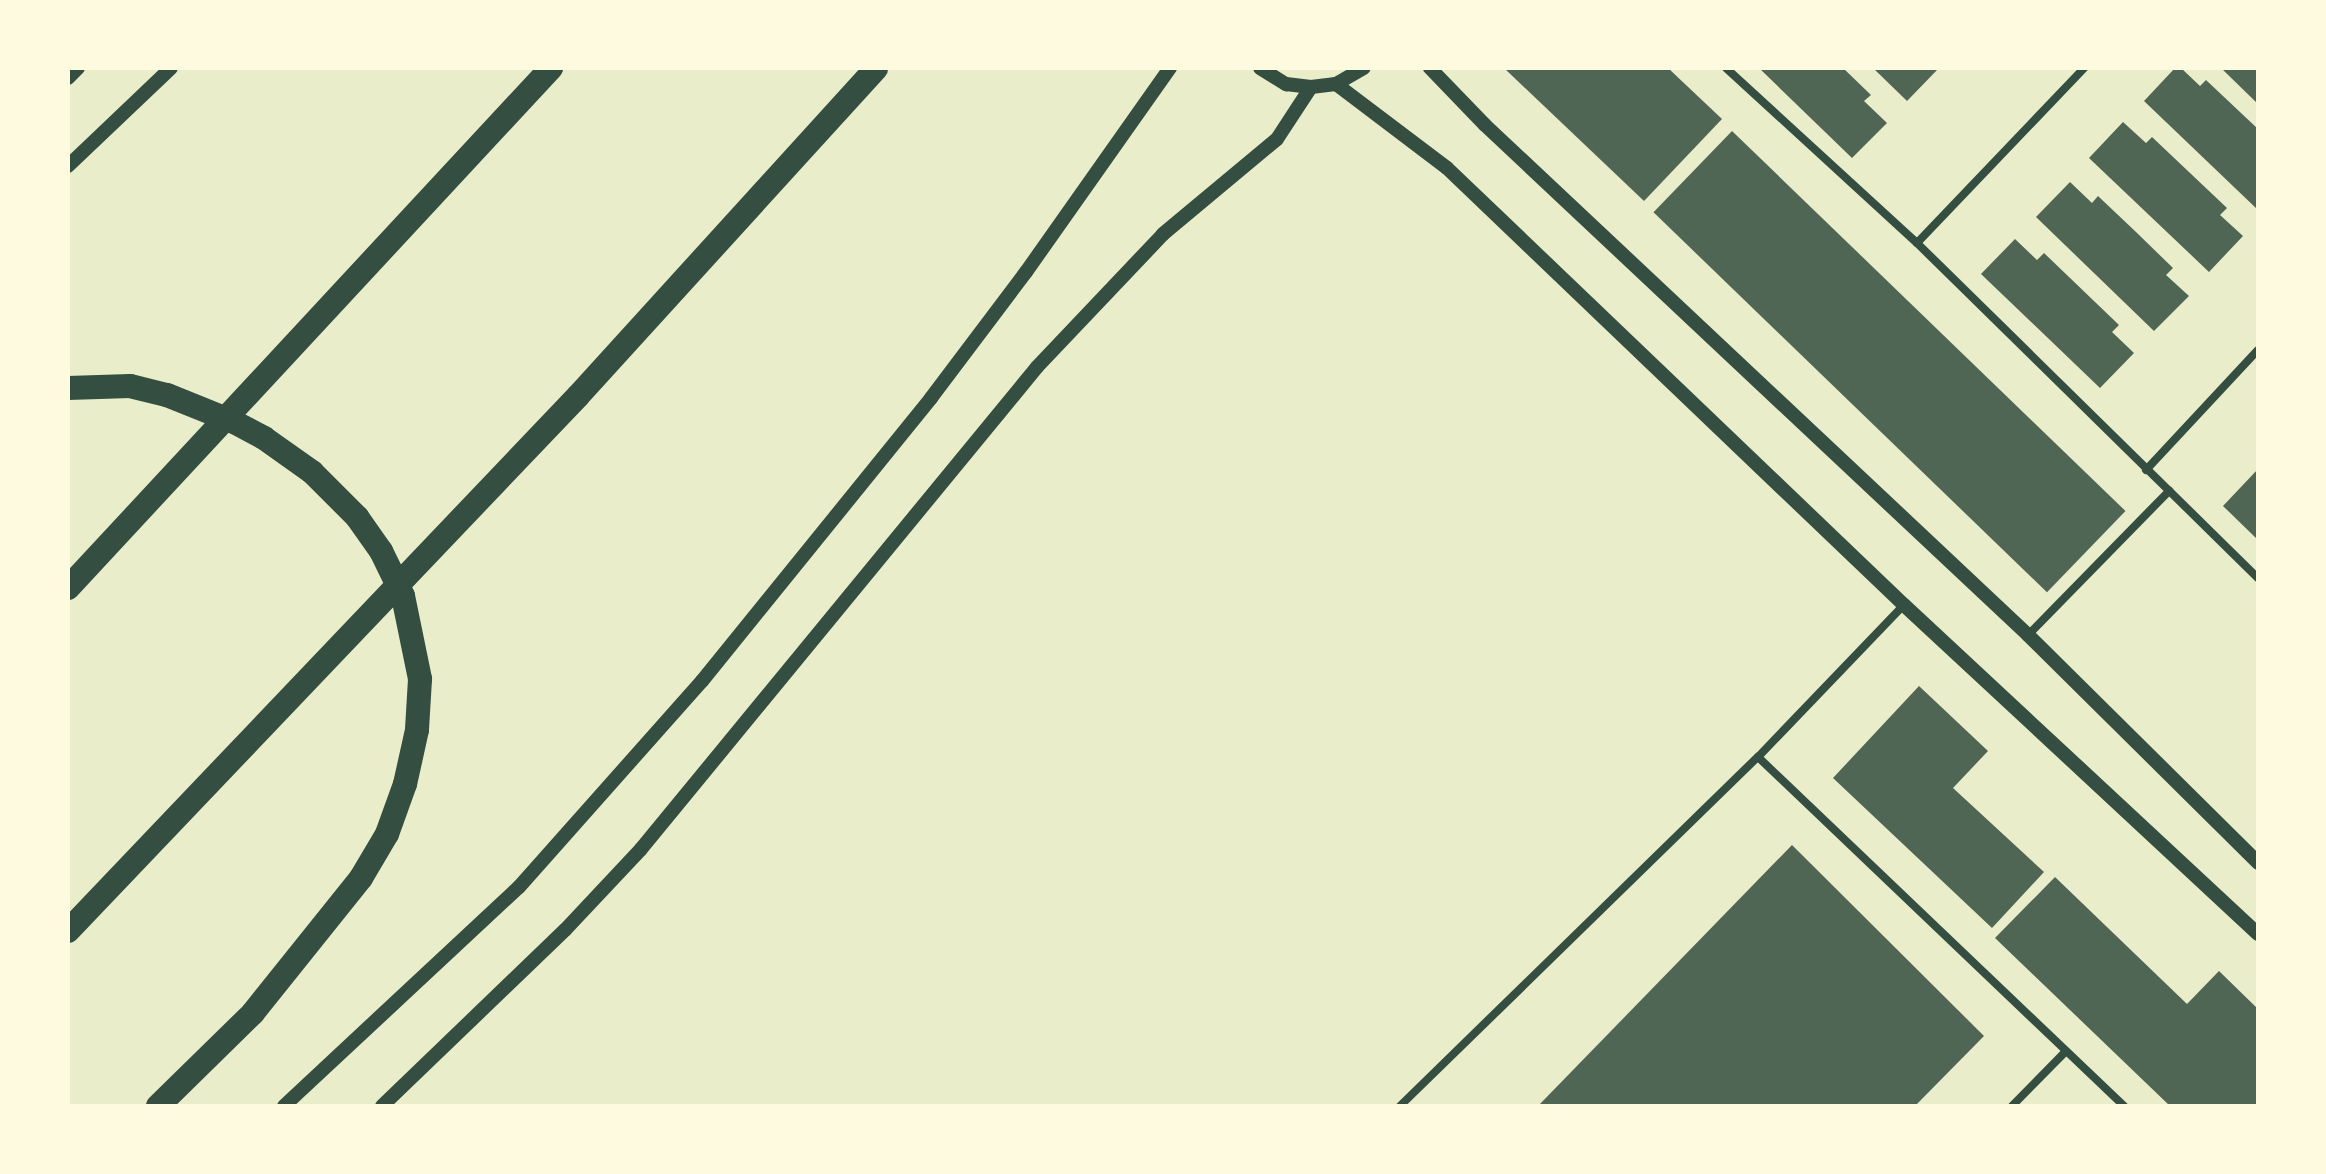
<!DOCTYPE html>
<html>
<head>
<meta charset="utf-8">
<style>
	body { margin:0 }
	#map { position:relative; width:2326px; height:1174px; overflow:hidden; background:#e9edc9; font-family:"IBM Plex Serif",serif }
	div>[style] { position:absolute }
	.building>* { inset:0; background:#4f6655; transform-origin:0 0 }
	.minor>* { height:8px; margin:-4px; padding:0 4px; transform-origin:4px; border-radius:4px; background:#344e41 }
	.tertiary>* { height:14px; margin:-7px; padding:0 7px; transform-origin:7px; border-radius:7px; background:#344e41 }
	.motorway>* { height:24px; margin:-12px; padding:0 12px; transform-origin:12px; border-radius:12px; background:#344e41 }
	span { translate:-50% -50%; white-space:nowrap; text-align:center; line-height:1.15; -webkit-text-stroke:6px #fefae0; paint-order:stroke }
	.frame { position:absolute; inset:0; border:70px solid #fefae0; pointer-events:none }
</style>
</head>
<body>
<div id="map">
	<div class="building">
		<i style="clip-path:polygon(1504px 68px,1668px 68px,1722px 119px,1644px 201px)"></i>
		<i style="clip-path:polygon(1759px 68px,1843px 68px,1871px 95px,1864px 101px,1887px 123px,1852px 158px)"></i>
		<i style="clip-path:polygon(1873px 68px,1939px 68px,1907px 101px)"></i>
		<i style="clip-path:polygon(2175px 68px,2181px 68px,2200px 86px,2206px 80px,2258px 129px,2258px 210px,2144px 101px)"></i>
		<i style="clip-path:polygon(2221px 68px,2258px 68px,2258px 104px)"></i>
		<i style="clip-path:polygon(2123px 122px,2146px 143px,2152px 137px,2227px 208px,2220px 215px,2243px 236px,2209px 272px,2089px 158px)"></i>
		<i style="left:1732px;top:131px;width:547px;height:113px;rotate:44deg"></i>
		<i style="clip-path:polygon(2070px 182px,2092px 203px,2098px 196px,2136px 232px,2173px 268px,2166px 275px,2189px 296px,2154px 331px,2036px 217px)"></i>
		<i style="clip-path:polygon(2015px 239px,2037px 260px,2044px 253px,2119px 325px,2112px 332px,2134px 353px,2100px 388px,1981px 274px)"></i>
		<i style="clip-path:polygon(2258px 469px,2258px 540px,2223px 506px)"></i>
		<i style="clip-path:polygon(1919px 686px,1988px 751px,1953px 788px,2044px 872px,1992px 928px,1833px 778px)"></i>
		<i style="clip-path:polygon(1792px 845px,1984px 1036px,1915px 1106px,1538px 1106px)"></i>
		<i style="clip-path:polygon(2055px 877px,2187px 1004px,2219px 971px,2258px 1009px,2258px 1106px,2170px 1106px,1995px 938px)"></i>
	</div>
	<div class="minor">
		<i style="left:1726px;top:68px;width:259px;rotate:42.5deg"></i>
		<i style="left:1917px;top:243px;width:478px;rotate:44.5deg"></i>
		<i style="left:1917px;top:243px;width:242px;rotate:-46.3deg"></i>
		<i style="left:2146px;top:470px;width:164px;rotate:-47deg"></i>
		<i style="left:2028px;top:635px;width:202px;rotate:-45.6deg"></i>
		<i style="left:1758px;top:757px;width:506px;rotate:43.64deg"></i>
		<i style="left:1400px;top:1106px;width:500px;rotate:-44.3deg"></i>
		<i style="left:1758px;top:757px;width:211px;rotate:-46.2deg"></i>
		<i style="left:2012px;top:1106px;width:77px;rotate:-45.5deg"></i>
	</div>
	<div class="tertiary">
		<i style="left:1260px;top:68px;width:31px;rotate:32deg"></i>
		<i style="left:1286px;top:84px;width:25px;rotate:7deg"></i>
		<i style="left:1311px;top:87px;width:25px;rotate:-7deg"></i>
		<i style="left:1336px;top:84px;width:32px;rotate:-30deg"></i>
		<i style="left:1430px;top:68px;width:79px;rotate:46deg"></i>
		<i style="left:1485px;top:125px;width:745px;rotate:43.2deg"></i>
		<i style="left:2028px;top:635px;width:324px;rotate:44.7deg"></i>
		<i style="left:68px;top:78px;width:14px;rotate:-45deg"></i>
		<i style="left:1336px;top:84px;width:139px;rotate:37.1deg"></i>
		<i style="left:1447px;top:168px;width:632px;rotate:43.72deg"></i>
		<i style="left:1904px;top:605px;width:483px;rotate:42.9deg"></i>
		<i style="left:68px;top:166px;width:142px;rotate:-43.6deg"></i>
		<i style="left:284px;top:1106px;width:321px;rotate:-43deg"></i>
		<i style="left:519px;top:887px;width:276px;rotate:-48.4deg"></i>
		<i style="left:702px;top:681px;width:364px;rotate:-51deg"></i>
		<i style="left:931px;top:398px;width:158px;rotate:-53deg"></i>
		<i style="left:1026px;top:272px;width:250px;rotate:-54.8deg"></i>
		<i style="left:382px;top:1106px;width:254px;rotate:-43.9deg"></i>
		<i style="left:565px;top:930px;width:111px;rotate:-46.8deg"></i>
		<i style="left:641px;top:849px;width:624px;rotate:-50.59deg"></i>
		<i style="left:1037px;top:367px;width:183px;rotate:-46.5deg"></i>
		<i style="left:1163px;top:234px;width:148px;rotate:-39.8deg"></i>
		<i style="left:1277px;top:139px;width:62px;rotate:-56.8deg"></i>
	</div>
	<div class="motorway">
		<i style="left:68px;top:388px;width:62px;rotate:-1.8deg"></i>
		<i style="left:130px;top:386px;width:38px;rotate:14deg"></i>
		<i style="left:167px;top:395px;width:72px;rotate:21.9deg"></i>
		<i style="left:234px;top:422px;width:34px;rotate:28deg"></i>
		<i style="left:264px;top:438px;width:59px;rotate:35.3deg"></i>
		<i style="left:312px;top:472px;width:64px;rotate:45deg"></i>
		<i style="left:357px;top:517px;width:42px;rotate:54.8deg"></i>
		<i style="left:381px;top:551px;width:50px;rotate:63.9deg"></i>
		<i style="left:403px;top:596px;width:85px;rotate:78.4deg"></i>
		<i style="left:420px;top:679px;width:51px;rotate:93.4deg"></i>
		<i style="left:417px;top:730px;width:55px;rotate:102.5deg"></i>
		<i style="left:405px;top:784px;width:53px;rotate:109.8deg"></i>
		<i style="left:387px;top:834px;width:51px;rotate:120.6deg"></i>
		<i style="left:361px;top:878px;width:173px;rotate:128.7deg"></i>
		<i style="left:253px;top:1013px;width:133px;rotate:135.6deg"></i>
		<i style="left:68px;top:588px;width:710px;rotate:-47.11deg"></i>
		<i style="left:68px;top:931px;width:739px;rotate:-46.37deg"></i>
		<i style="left:578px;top:396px;width:443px;rotate:-47.7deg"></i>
	</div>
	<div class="frame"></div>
</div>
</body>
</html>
